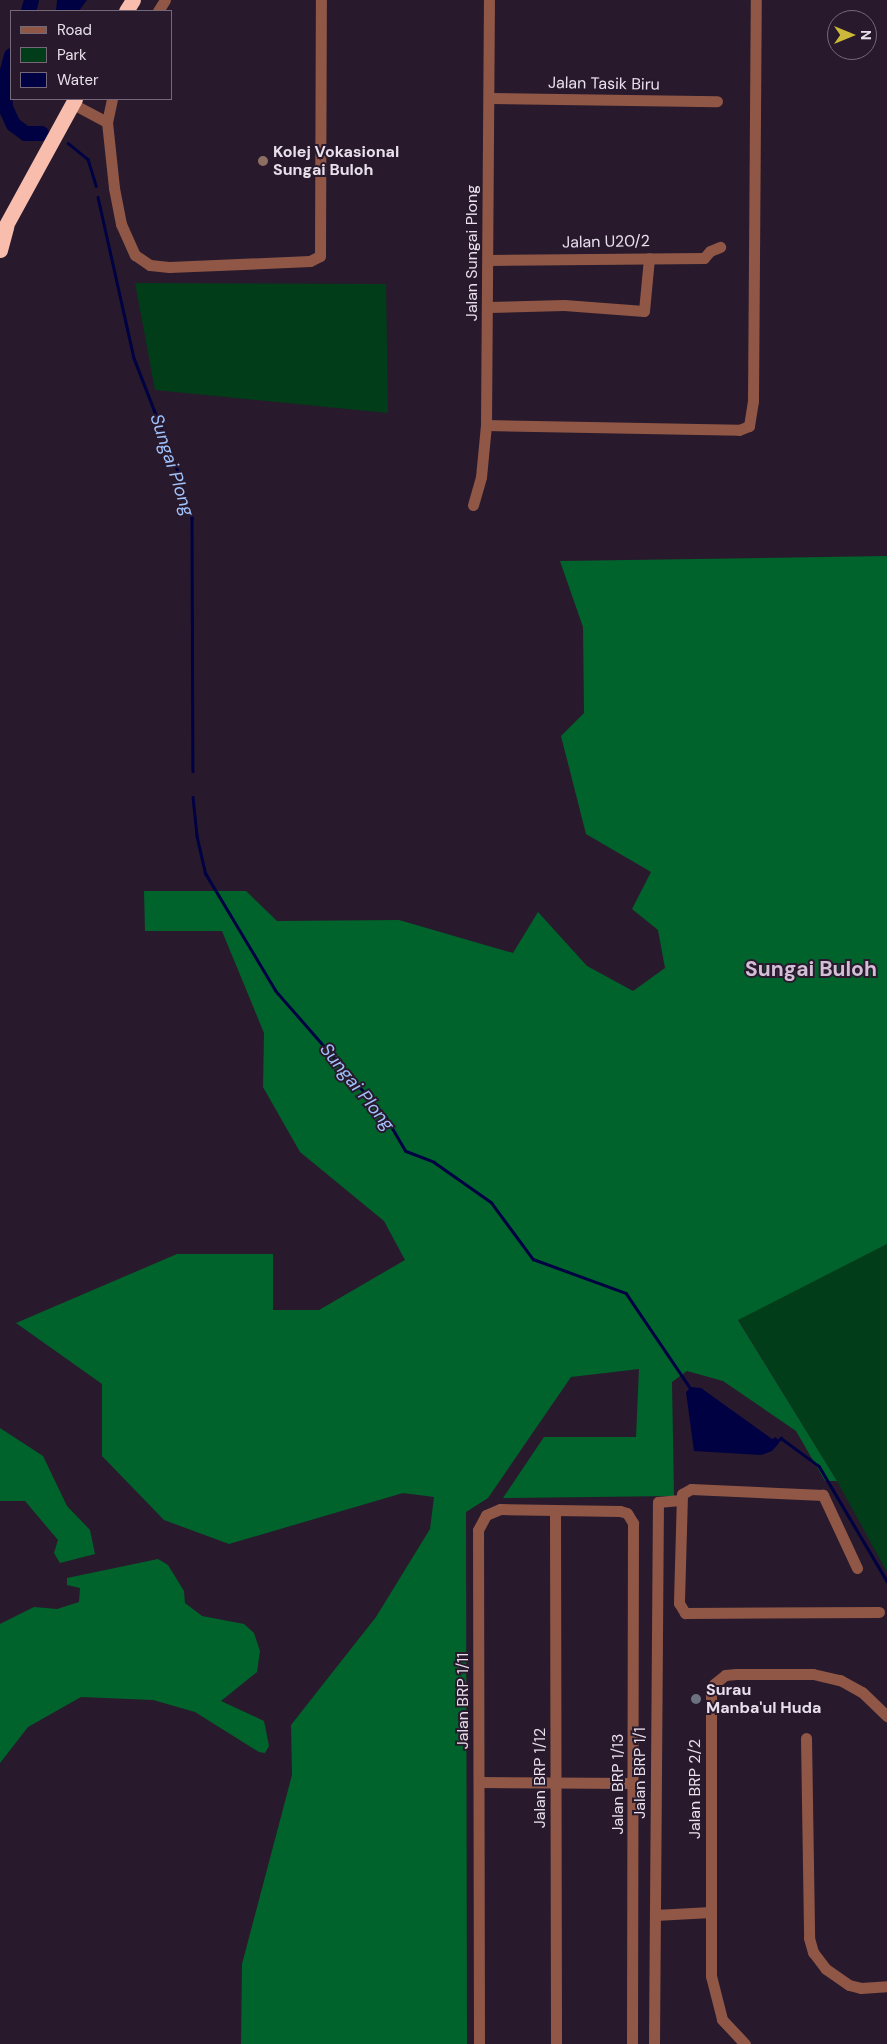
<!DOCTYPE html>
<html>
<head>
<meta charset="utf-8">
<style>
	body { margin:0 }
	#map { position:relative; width:887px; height:2044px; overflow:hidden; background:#281a2c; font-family:"DM Sans",sans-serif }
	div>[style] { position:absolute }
	.green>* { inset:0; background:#023d1a }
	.forest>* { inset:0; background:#00632b }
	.water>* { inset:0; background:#000142 }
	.stream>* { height:2.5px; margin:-1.25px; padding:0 1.25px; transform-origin:1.25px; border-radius:1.25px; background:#000142 }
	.river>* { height:15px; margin:-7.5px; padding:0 7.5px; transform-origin:7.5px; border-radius:7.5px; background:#000142 }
	.minor>* { height:11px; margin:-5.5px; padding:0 5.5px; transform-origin:5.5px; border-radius:5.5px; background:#905746 }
	.highway>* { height:15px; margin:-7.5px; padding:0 7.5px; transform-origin:7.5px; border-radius:7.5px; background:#f8bdac }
	.dots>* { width:14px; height:14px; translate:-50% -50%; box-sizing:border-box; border:2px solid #281a2c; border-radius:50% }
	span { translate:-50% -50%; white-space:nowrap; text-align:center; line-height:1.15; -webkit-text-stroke:4px #281a2c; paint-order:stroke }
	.street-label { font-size:16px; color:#e9e0ec }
	.poi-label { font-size:16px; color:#e9e0ec; font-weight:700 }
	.left { translate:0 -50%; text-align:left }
	.water-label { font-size:18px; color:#a1c2fc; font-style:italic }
	.district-label { font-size:21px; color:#d2bfd7; font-weight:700 }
	.legend { position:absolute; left:10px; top:10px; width:162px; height:90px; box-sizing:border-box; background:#281a2c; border:1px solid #756979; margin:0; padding:6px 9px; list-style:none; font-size:15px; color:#e9e0ec }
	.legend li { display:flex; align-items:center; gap:10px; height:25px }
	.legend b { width:25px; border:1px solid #756979 }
	.north { position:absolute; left:827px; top:10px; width:50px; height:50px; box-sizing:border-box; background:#281a2c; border:1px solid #756979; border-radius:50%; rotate:90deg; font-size:14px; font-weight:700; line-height:20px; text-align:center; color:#e9e0ec }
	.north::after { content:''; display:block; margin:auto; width:18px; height:22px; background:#ccb939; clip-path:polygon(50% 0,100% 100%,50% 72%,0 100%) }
</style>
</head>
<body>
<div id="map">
	<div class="green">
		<i style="clip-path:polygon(135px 283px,386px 284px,388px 413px,155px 390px)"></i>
		<i style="clip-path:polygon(887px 1244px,887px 1572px,837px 1481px,738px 1319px)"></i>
	</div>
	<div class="forest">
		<i style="clip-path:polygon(887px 556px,887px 1244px,738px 1320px,837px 1481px,825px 1481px,796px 1431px,723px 1381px,687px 1371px,672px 1382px,674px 1496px,503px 1498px,544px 1437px,636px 1437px,639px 1369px,571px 1377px,488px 1498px,466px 1512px,467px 2044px,241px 2044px,242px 1964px,292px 1775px,291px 1725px,376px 1617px,430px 1529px,434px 1497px,403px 1493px,229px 1544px,164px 1520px,102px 1456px,102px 1384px,16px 1323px,177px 1254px,273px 1254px,273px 1310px,319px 1310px,405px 1260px,384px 1221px,300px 1152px,263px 1087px,264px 1033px,222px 931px,145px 931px,144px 891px,246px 891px,277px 921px,399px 920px,513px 953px,538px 912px,587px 966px,633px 991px,665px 968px,658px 930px,632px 909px,651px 872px,586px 834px,561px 736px,584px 713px,583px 627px,560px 561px)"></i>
		<i style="clip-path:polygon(0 1428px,43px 1456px,67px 1506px,90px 1530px,95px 1554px,60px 1563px,54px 1553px,58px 1540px,25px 1501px,0 1501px)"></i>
		<i style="clip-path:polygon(158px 1559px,168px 1565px,184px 1591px,185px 1603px,202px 1616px,244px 1624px,254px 1633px,260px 1651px,257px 1672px,221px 1701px,264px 1721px,269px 1746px,265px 1753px,259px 1752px,195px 1712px,153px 1700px,81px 1697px,28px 1727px,0 1763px,0 1624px,34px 1607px,57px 1609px,79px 1602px,80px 1588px,67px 1585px,67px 1578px)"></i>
	</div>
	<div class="water">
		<i style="clip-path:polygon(57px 0,87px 0,79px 11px,56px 11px)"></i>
		<i style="clip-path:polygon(691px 1387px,701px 1388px,772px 1439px,776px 1437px,779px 1443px,772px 1451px,761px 1455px,694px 1451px,686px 1392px)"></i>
	</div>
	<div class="stream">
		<i style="left:68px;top:143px;width:26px;rotate:39deg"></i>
		<i style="left:88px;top:159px;width:28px;rotate:73deg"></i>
		<i style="left:98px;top:197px;width:165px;rotate:77.4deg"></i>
		<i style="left:134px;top:358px;width:124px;rotate:68.8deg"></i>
		<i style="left:179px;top:474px;width:46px;rotate:73.5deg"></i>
		<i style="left:192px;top:518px;width:253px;rotate:89.8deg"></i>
		<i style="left:193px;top:797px;width:39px;rotate:84deg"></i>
		<i style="left:197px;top:836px;width:39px;rotate:77deg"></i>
		<i style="left:206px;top:874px;width:136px;rotate:59.1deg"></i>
		<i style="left:276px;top:991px;width:167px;rotate:48.9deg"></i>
		<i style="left:386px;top:1117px;width:39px;rotate:60deg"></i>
		<i style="left:406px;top:1151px;width:30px;rotate:21deg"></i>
		<i style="left:434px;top:1162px;width:70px;rotate:35.1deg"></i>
		<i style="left:491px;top:1202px;width:71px;rotate:53.6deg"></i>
		<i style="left:533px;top:1259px;width:99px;rotate:20.1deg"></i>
		<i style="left:626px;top:1293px;width:116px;rotate:55.9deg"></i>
		<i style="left:777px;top:1441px;width:5px;rotate:-37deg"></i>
		<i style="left:781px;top:1438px;width:47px;rotate:36.4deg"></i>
		<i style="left:819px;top:1466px;width:134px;rotate:59.4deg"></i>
	</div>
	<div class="river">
		<i style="left:28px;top:11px;width:11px;rotate:-75deg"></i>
		<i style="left:11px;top:55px;width:28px;rotate:105deg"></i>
		<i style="left:4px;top:82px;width:25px;rotate:88deg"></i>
		<i style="left:5px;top:107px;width:19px;rotate:65deg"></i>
		<i style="left:13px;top:124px;width:15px;rotate:37deg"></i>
		<i style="left:25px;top:133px;width:16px"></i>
	</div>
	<div class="minor">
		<i style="left:158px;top:11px;width:13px;rotate:-58deg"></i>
		<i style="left:490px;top:98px;width:227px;rotate:0.8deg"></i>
		<i style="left:112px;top:99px;width:24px;rotate:102deg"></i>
		<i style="left:107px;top:122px;width:66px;rotate:83.9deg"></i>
		<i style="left:114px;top:188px;width:37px;rotate:79deg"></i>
		<i style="left:121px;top:224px;width:34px;rotate:66deg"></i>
		<i style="left:135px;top:255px;width:18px;rotate:34deg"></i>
		<i style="left:150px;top:265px;width:19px;rotate:6deg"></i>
		<i style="left:169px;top:267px;width:141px;rotate:-2.4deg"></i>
		<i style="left:310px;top:261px;width:11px;rotate:-27deg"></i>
		<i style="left:320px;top:256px;width:256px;rotate:-89.8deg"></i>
		<i style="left:73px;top:104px;width:38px;rotate:28deg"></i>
		<i style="left:488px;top:260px;width:216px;rotate:-0.5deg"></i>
		<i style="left:704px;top:258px;width:9px;rotate:-49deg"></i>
		<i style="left:710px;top:251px;width:11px;rotate:-22deg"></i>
		<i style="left:488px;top:307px;width:76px;rotate:-1.5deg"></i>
		<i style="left:564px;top:305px;width:80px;rotate:4.3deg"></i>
		<i style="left:644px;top:311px;width:53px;rotate:-84.6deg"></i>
		<i style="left:486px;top:425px;width:253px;rotate:1.1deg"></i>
		<i style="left:739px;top:430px;width:11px;rotate:-22deg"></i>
		<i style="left:749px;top:426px;width:25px;rotate:-81deg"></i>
		<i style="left:753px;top:401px;width:401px;rotate:-89.6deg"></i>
		<i style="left:473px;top:505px;width:29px;rotate:-74deg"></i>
		<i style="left:481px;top:477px;width:52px;rotate:-84.5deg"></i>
		<i style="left:486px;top:425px;width:425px;rotate:-89.6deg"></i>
		<i style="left:555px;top:1511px;width:533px;rotate:89.89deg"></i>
		<i style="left:857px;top:1568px;width:81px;rotate:-115deg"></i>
		<i style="left:823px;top:1495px;width:132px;rotate:-177.4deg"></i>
		<i style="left:691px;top:1489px;width:10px;rotate:151deg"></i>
		<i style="left:682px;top:1494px;width:109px;rotate:91.6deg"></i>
		<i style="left:679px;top:1603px;width:12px;rotate:59deg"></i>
		<i style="left:685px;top:1613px;width:194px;rotate:-0.3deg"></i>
		<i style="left:806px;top:1738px;width:200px;rotate:89.1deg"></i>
		<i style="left:809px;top:1938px;width:15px;rotate:74deg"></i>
		<i style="left:813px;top:1952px;width:21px;rotate:53deg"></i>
		<i style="left:826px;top:1969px;width:28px;rotate:35deg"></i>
		<i style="left:849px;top:1985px;width:12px;rotate:14deg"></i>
		<i style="left:861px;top:1988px;width:26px;rotate:-4deg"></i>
		<i style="left:479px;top:1782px;width:155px;rotate:0.4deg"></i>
		<i style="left:655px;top:1915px;width:56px;rotate:-3.1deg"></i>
		<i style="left:479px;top:2044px;width:514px;rotate:-90.11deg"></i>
		<i style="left:478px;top:1530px;width:17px;rotate:-62deg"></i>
		<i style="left:486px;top:1515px;width:15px;rotate:-23deg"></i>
		<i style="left:500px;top:1509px;width:120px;rotate:1deg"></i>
		<i style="left:620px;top:1511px;width:7px;rotate:16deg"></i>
		<i style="left:627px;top:1513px;width:12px;rotate:59deg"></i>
		<i style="left:633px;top:1523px;width:521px;rotate:90.11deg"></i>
		<i style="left:654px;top:2044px;width:542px;rotate:-89.58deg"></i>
		<i style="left:658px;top:1502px;width:22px;rotate:-5deg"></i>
		<i style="left:745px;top:2044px;width:34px;rotate:-133deg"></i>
		<i style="left:722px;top:2019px;width:44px;rotate:-104.3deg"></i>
		<i style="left:711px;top:1976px;width:282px;rotate:-90deg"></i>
		<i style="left:711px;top:1694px;width:10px;rotate:-73deg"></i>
		<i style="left:714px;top:1684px;width:14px;rotate:-39deg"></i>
		<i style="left:725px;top:1675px;width:11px;rotate:-5deg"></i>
		<i style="left:736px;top:1674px;width:77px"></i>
		<i style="left:813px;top:1674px;width:28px;rotate:13deg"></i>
		<i style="left:840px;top:1680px;width:25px;rotate:29deg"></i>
		<i style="left:862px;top:1692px;width:35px;rotate:44deg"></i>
	</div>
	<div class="highway">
		<i style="left:126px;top:11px;width:13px;rotate:-58deg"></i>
		<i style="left:0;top:236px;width:156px;rotate:-61.3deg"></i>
		<i style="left:0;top:250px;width:24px;rotate:-75deg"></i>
	</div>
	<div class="dots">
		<i style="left:263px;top:161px;background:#8d6e63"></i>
		<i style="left:696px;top:1699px;background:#6b7280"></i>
	</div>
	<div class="street-label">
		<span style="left:604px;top:84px;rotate:1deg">Jalan Tasik Biru</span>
		<span style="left:606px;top:242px;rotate:-1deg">Jalan U20/2</span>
		<span style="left:472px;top:253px;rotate:-90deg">Jalan Sungai Plong</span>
		<span style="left:463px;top:1701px;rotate:-90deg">Jalan BRP 1/11</span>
		<span style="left:640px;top:1773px;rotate:-90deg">Jalan BRP 1/1</span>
		<span style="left:540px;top:1778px;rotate:-90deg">Jalan BRP 1/12</span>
		<span style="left:618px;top:1784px;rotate:-90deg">Jalan BRP 1/13</span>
		<span style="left:695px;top:1789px;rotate:-90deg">Jalan BRP 2/2</span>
	</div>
	<div class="poi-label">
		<span class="left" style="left:273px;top:161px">Kolej Vokasional<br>Sungai Buloh</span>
		<span class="left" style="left:706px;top:1699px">Surau<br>Manba'ul Huda</span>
	</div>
	<div class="water-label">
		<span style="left:172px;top:465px;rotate:72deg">Sungai Plong</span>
		<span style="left:357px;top:1087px;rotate:51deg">Sungai Plong</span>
	</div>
	<div class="district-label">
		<span style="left:811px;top:969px">Sungai Buloh</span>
	</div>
	<ul class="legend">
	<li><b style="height:6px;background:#905746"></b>Road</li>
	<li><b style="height:14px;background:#023d1a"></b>Park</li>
	<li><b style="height:14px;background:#000142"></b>Water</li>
	</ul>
	<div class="north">N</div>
</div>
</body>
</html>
